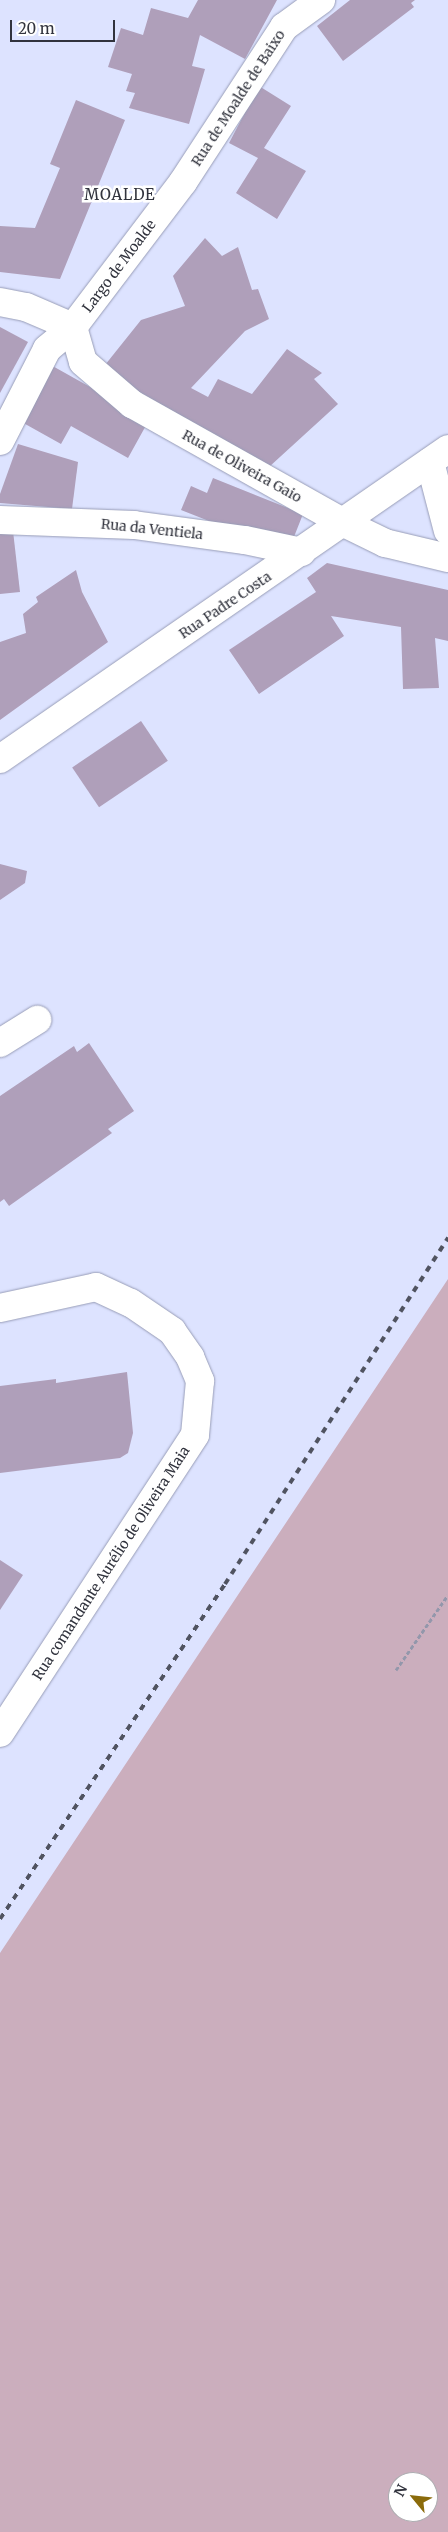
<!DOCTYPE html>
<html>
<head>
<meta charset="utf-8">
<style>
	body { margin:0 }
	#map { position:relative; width:448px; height:2532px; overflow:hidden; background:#dde3ff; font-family:Merriweather,serif }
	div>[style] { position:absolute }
	.green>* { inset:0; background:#cbaebd }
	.building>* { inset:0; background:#af9fba; transform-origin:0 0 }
	.path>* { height:3px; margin-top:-1.5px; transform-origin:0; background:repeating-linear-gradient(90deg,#9397ab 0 4px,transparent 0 6.5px) }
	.roads { filter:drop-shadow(0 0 1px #989db7) drop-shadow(0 0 1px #989db7) }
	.street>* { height:28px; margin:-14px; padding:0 14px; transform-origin:14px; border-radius:14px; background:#fff }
	.secondary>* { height:28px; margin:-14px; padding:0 14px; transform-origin:14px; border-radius:14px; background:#fff }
	.rail>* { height:4px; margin-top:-2px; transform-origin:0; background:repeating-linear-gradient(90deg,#505360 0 6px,transparent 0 12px) }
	span { translate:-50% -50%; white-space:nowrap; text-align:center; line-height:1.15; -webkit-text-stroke:5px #fff; paint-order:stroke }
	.street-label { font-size:14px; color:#31333d }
	.neighbourhood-label { font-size:15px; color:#31333d; letter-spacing:1px }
	.north { position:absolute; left:388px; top:2472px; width:50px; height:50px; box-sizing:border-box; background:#fff; border:1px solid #adadb1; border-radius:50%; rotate:298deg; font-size:14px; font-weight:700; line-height:20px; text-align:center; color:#31333d }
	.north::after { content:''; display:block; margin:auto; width:18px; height:22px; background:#8b6b0b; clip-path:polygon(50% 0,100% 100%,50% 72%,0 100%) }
	.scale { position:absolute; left:10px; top:20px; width:105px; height:22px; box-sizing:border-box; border:2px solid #31333d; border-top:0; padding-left:6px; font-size:15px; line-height:18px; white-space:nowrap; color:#31333d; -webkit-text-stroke:4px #fff; paint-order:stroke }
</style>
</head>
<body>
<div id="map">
	<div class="green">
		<i style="clip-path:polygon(evenodd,448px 1279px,448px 2532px,0 2532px,0 1953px,448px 1279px,398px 2482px,428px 2482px,428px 2512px,398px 2512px,398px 2482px)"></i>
	</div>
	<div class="building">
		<i style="clip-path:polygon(198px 0,277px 0,245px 59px,200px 35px,192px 66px,205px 69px,189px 124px,129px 108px,135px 93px,126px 91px,132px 74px,108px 67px,121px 28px,143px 35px,151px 8px,188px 18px)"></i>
		<i style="clip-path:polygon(350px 0,415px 0,411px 3px,414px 7px,343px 61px,317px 26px)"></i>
		<i style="clip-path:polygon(259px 86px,291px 106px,264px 148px,306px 171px,277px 219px,236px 193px,258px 158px,229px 143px)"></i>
		<i style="clip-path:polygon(76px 100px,125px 120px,60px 279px,0 272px,0 226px,35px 228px,60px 168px,50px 164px)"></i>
		<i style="clip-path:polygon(205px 238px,222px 256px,238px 247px,252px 290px,258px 289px,269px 319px,245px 331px,191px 388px,208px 397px,218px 379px,252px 394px,287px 349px,322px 373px,314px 379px,338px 404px,269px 467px,167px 415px,105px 365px,141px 320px,185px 306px,173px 276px)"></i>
		<i style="clip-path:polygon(0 327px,28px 342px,0 393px)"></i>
		<i style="clip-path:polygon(49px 364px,149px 420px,128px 458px,71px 426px,61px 444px,18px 420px)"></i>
		<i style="clip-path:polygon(18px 444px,78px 462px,72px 509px,0 503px,0 494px)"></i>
		<i style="clip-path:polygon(213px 478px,303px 514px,288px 552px,181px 510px,191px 486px,207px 493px)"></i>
		<i style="clip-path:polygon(13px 531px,20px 592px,0 594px,0 533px)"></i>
		<i style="clip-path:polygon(327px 563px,448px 590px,448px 641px,435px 638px,439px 688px,403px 689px,401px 627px,331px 616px,344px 636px,259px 694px,229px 650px,316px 592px,307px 578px)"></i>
		<i style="clip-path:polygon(76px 570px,82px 592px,108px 642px,0 720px,0 642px,26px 633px,23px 614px,38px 602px,36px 597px)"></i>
		<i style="left:141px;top:721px;width:48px;height:83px;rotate:56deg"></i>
		<i style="clip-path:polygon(0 864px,27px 871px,25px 883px,0 900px)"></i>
		<i style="clip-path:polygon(89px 1043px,134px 1111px,108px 1129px,112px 1133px,9px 1206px,4px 1199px,0 1202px,0 1096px,74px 1046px,77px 1052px)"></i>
		<i style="clip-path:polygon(127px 1372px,133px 1433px,128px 1453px,120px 1458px,0 1473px,0 1386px,56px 1379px,56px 1383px)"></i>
		<i style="clip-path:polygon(0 1560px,23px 1575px,0 1610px)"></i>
	</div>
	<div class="path">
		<i style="left:396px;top:1670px;width:91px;rotate:-55.3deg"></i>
	</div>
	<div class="roads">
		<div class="street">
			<i style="left:0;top:302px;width:26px;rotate:11deg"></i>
			<i style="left:26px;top:307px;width:51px;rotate:23.1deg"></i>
			<i style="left:73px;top:327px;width:36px;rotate:74deg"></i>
			<i style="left:83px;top:362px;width:65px;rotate:40.6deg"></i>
			<i style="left:132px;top:404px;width:243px;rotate:29.3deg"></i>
			<i style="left:0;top:441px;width:103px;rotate:-62.9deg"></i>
			<i style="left:47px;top:349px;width:34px;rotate:-40deg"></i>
			<i style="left:73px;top:327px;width:182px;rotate:-52.8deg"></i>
			<i style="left:183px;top:182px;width:185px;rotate:-56.9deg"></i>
			<i style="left:284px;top:27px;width:46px;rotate:-36.1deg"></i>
			<i style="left:0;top:520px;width:134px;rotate:2.1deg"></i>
			<i style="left:134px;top:525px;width:112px;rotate:7.7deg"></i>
			<i style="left:245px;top:540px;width:58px;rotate:11.9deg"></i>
			<i style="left:0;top:1043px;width:44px;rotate:-31.9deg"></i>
			<i style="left:0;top:1308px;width:98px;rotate:-12.3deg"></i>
			<i style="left:96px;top:1287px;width:38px;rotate:25deg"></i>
			<i style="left:131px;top:1303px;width:50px;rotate:34.3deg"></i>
			<i style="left:172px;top:1331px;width:32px;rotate:55deg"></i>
			<i style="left:190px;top:1357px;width:26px;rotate:67deg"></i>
			<i style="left:200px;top:1381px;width:54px;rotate:95.3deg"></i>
			<i style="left:195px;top:1435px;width:356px;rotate:123.2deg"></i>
		</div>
		<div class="secondary">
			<i style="left:430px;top:462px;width:71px;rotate:75.4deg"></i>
			<i style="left:344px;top:523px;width:46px;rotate:26deg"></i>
			<i style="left:385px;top:543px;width:65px;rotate:13.4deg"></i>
			<i style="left:0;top:759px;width:545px;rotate:-34.68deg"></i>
		</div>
	</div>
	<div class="rail">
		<i style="left:0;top:1919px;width:404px;rotate:-56.1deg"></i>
		<i style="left:225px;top:1584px;width:412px;rotate:-57.2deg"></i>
	</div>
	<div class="street-label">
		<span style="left:238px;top:98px;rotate:-57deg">Rua de Moalde de Baixo</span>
		<span style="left:119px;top:266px;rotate:-53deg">Largo de Moalde</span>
		<span style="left:242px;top:466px;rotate:29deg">Rua de Oliveira Gaio</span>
		<span style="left:152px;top:529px;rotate:6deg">Rua da Ventiela</span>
		<span style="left:225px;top:605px;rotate:-34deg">Rua Padre Costa</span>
		<span style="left:111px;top:1563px;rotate:-57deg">Rua comandante Aurélio de Oliveira Maia</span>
	</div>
	<div class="neighbourhood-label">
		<span style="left:120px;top:195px">MOALDE</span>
	</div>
	<div class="north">N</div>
	<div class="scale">20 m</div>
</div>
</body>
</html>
